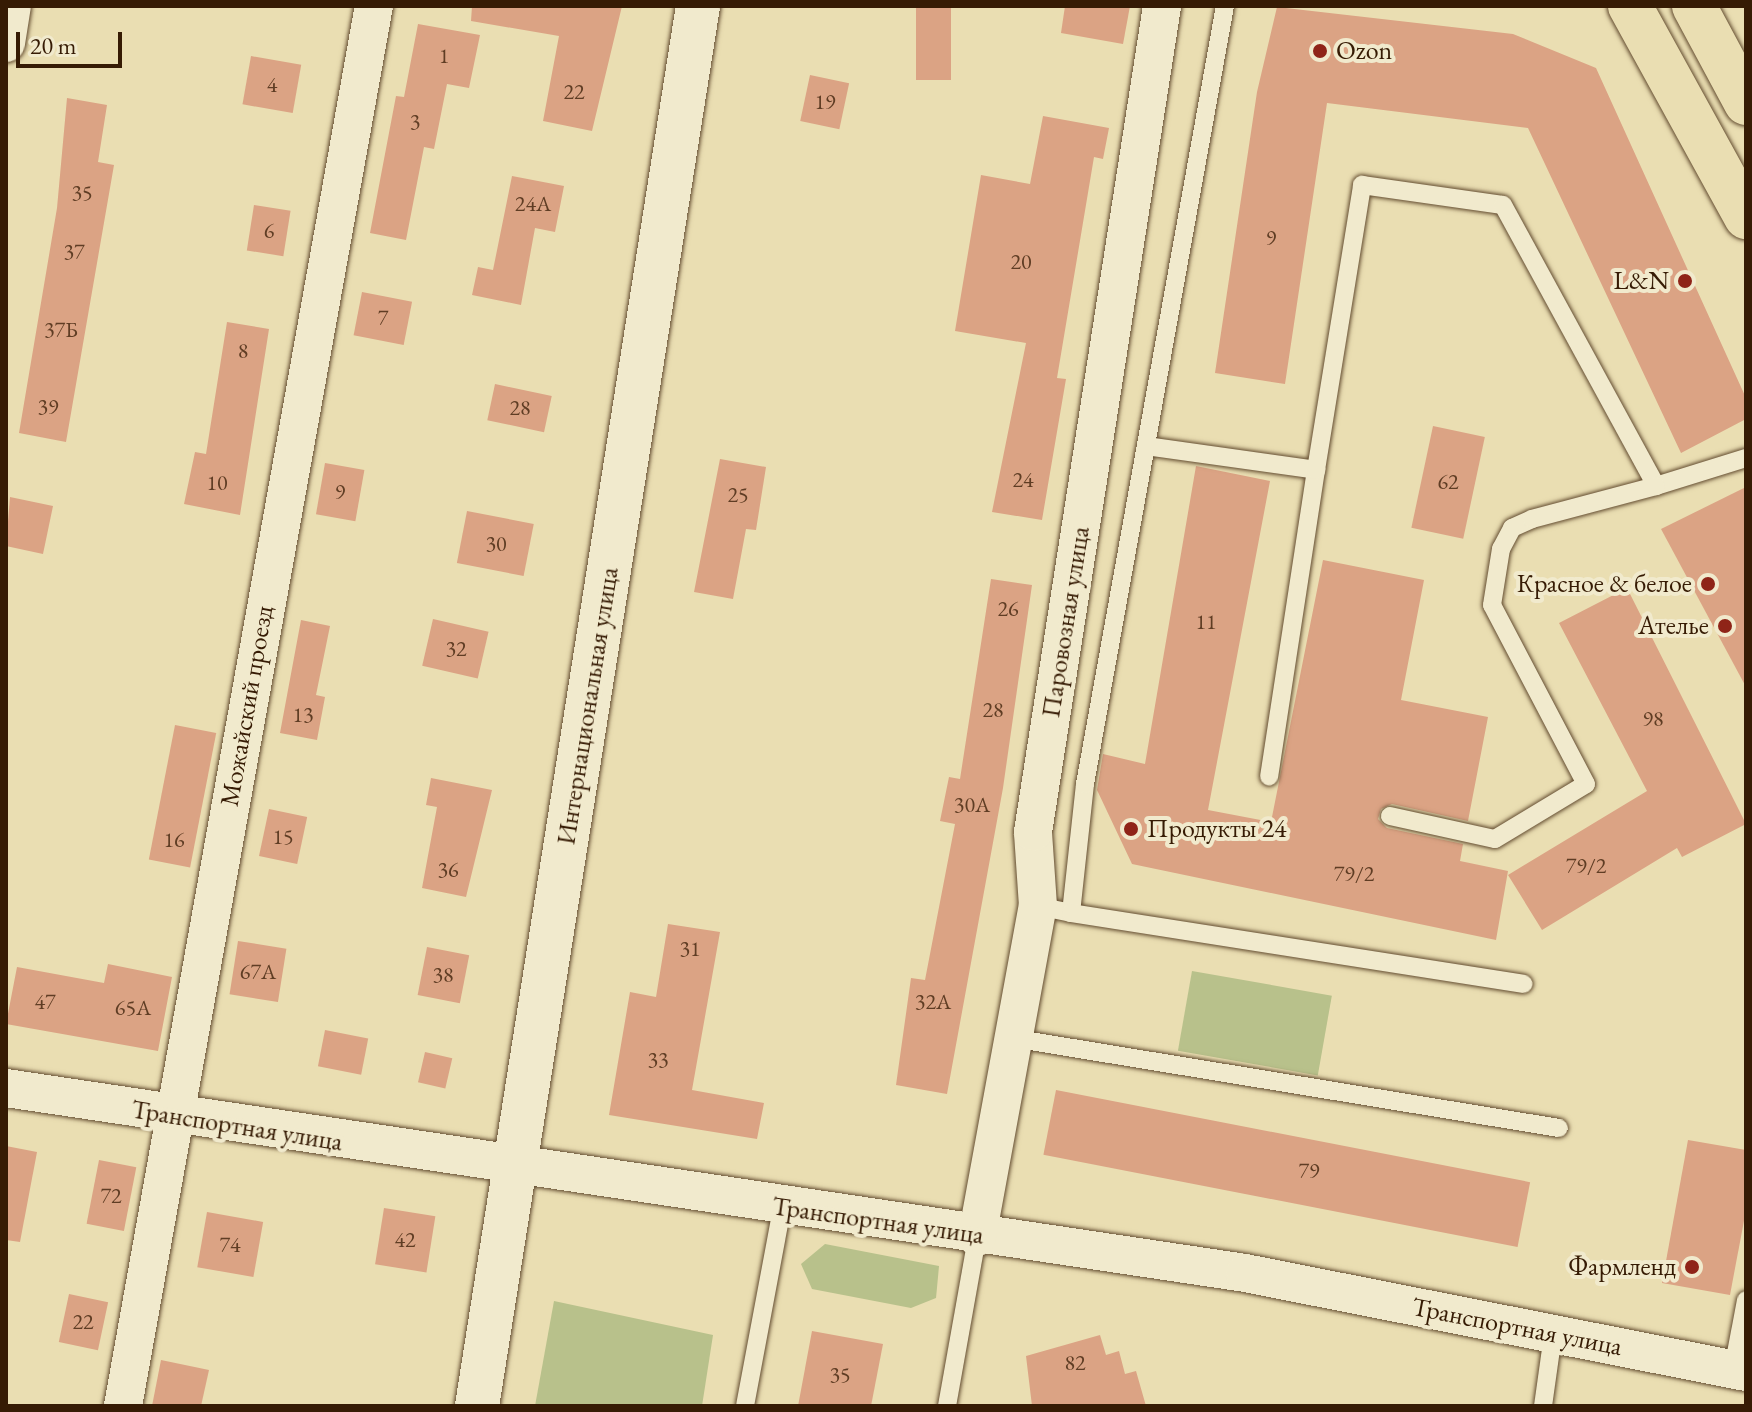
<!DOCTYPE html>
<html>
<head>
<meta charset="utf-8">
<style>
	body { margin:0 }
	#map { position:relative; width:1752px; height:1412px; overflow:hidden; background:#eadeb2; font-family:"EB Garamond",serif }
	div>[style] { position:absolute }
	.green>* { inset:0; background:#b8c18b; transform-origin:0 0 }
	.building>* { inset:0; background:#dba384; transform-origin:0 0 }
	.roads { filter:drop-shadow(0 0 2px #634c30) drop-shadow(0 0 2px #634c30) }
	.service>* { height:18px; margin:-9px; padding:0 9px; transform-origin:9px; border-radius:9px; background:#f1eacd }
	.minor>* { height:38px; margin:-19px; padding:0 19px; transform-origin:19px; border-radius:19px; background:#f1eacd }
	.tertiary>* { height:44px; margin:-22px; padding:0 22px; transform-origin:22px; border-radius:22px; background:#f1eacd }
	.primary>* { height:44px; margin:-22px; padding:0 22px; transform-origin:22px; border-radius:22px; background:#eadeb2 }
	.dots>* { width:22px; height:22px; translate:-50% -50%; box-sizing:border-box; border:4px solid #f1eacd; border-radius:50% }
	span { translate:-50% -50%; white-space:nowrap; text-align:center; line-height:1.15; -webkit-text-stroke:8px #f1eacd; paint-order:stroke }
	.number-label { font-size:22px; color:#5f3d24 }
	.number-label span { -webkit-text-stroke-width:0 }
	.poi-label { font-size:26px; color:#361b04 }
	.left { translate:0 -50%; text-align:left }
	.right { translate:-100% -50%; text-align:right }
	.street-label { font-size:26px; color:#361b04 }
	.frame { position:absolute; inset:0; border:8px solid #361b04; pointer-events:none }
	.scale { position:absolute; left:16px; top:32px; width:106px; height:36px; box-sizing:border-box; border:4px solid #361b04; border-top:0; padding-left:10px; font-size:24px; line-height:28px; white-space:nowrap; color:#361b04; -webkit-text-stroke:6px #f1eacd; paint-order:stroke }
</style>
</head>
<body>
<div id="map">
	<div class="green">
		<i style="left:1192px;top:971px;width:142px;height:81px;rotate:10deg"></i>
		<i style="clip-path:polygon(825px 1244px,939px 1266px,936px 1298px,911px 1308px,812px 1289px,801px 1264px)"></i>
		<i style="clip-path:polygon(554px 1301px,713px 1335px,702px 1406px,535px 1406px)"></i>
	</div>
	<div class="building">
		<i style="clip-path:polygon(472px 6px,622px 6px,592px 131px,543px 121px,559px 36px,471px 21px)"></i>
		<i style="left:916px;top:6px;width:35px;height:74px"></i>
		<i style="clip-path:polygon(1065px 6px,1130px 6px,1123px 44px,1061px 33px)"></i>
		<i style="clip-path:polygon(1277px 7px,1513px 34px,1596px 68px,1746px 398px,1746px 419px,1681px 453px,1528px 128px,1327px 103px,1285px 384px,1215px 373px,1257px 92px)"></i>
		<i style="clip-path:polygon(418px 24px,480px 35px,469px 88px,447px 84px,434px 149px,424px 147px,406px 240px,370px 233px,396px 96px,404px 97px)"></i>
		<i style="left:251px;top:56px;width:51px;height:49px;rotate:10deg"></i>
		<i style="left:810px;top:75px;width:40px;height:47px;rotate:12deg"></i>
		<i style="clip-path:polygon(67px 98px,107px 105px,98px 162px,114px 165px,66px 442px,19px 433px,57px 208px)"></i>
		<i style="clip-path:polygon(1043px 116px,1109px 128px,1103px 159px,1094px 157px,1057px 378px,1066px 379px,1042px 520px,992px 512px,1026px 343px,955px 331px,981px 175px,1030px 184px)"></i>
		<i style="clip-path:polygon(512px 176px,564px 186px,555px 232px,535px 228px,521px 305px,472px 295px,478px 267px,493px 270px)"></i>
		<i style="left:254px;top:205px;width:37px;height:46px;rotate:9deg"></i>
		<i style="left:362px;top:292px;width:51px;height:44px;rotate:11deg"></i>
		<i style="clip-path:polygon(227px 322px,269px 329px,240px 515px,184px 504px,195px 452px,206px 454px)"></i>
		<i style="left:495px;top:384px;width:58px;height:37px;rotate:12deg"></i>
		<i style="left:1433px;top:426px;width:53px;height:104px;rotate:12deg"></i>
		<i style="clip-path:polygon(720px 459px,766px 467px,756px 530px,746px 529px,733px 599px,694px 592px)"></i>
		<i style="left:325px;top:463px;width:40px;height:52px;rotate:10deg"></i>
		<i style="clip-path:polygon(1196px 466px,1270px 481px,1208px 810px,1271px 822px,1323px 560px,1424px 580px,1401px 700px,1488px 717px,1468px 821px,1392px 804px,1381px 809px,1378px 819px,1387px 828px,1463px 844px,1460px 861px,1508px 871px,1496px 940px,1132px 864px,1097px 790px,1103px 754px,1145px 764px)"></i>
		<i style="clip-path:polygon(1746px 487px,1746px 687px,1661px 529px)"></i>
		<i style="clip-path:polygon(10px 497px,53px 506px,43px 554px,6px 546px)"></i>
		<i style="left:467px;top:511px;width:68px;height:53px;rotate:11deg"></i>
		<i style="clip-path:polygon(991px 579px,1032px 585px,1003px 788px,947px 1094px,896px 1085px,911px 978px,925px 980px,955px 824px,940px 821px,949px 777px,960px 779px)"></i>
		<i style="clip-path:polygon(1627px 588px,1746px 824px,1682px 857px,1677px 848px,1542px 930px,1508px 875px,1647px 791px,1559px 623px)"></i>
		<i style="left:433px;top:619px;width:57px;height:48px;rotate:13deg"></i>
		<i style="clip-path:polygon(301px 620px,330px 626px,316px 695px,325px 697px,317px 740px,280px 733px)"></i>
		<i style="left:175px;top:725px;width:42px;height:137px;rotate:11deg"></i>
		<i style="clip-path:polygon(431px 778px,492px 790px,466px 897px,422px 888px,437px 807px,426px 805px)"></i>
		<i style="left:269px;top:809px;width:39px;height:48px;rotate:12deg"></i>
		<i style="clip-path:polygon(668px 924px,720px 932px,692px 1090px,764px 1103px,757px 1139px,609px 1115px,630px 992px,656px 997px)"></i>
		<i style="left:238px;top:941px;width:49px;height:54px;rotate:9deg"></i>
		<i style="left:427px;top:947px;width:43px;height:49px;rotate:11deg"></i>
		<i style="clip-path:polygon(108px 964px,172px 977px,158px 1051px,6px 1024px,17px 967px,104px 983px)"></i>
		<i style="left:325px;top:1030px;width:44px;height:37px;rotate:11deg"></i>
		<i style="left:425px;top:1052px;width:28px;height:31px;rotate:13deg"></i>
		<i style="left:1056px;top:1090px;width:483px;height:66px;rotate:11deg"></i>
		<i style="clip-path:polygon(1688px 1140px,1746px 1150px,1746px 1210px,1730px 1295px,1662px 1283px)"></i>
		<i style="clip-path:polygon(6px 1146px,37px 1152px,20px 1242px,6px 1240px)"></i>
		<i style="left:99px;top:1160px;width:38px;height:65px;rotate:11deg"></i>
		<i style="left:384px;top:1208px;width:52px;height:57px;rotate:9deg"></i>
		<i style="left:207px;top:1212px;width:57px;height:56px;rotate:10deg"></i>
		<i style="left:69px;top:1294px;width:40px;height:49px;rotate:12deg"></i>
		<i style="clip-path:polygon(812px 1331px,883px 1344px,871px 1406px,798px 1406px)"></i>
		<i style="clip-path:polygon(1100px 1335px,1106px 1355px,1119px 1351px,1125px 1374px,1136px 1371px,1146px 1406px,1032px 1406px,1026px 1356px)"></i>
		<i style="clip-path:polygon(161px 1360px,209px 1370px,201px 1406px,152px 1406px)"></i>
	</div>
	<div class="roads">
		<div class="service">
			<i style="left:1146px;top:446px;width:172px;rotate:8deg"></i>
			<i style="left:1316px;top:470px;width:310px;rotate:98.7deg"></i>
			<i style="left:1316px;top:470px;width:289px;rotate:-80.8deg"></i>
			<i style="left:1362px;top:185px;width:142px;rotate:8.1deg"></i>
			<i style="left:1503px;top:205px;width:320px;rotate:61.4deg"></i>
			<i style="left:1656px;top:486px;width:94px;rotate:-17.3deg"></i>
			<i style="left:1390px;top:816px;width:107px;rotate:12.4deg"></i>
			<i style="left:1495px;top:839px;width:106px;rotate:-31.1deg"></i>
			<i style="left:1586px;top:784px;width:202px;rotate:-117.7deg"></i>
			<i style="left:1492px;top:605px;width:57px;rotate:-80.9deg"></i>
			<i style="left:1501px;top:549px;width:24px;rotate:-62deg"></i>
			<i style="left:1512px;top:528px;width:22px;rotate:-24deg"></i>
			<i style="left:1532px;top:519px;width:128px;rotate:-14.9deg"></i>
			<i style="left:1038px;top:906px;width:34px;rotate:12deg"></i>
			<i style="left:1071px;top:913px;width:130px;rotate:-83.8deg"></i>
			<i style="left:1085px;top:784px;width:790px;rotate:-79.8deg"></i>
			<i style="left:1071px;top:913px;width:458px;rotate:8.9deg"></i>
			<i style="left:1018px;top:1039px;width:548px;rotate:9.34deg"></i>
			<i style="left:1733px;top:1369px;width:70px;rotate:-79.3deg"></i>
			<i style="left:745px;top:1406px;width:201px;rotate:-79.4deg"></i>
			<i style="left:947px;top:1406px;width:172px;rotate:-79.9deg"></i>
			<i style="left:1543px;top:1406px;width:72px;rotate:-82deg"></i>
		</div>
		<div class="minor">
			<i style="left:6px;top:43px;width:37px;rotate:-81deg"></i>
			<i style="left:6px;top:1088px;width:1253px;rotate:8.49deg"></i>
			<i style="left:1245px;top:1273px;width:511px;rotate:11.18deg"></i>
			<i style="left:977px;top:1237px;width:337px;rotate:-79.6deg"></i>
			<i style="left:1038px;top:906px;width:74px;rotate:-93.9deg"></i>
			<i style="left:1033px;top:832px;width:836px;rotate:-81.12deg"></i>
			<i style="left:123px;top:1406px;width:1422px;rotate:-79.84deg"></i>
		</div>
		<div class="tertiary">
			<i style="left:477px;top:1406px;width:1417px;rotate:-81.03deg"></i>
		</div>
		<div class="primary">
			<i style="left:1630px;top:6px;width:241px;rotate:61.2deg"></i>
			<i style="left:1694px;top:6px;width:110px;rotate:61.8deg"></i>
		</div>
	</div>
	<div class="dots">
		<i style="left:1320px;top:51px;background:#8f2418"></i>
		<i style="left:1685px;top:281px;background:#8f2418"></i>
		<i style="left:1708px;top:584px;background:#8f2418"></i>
		<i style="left:1725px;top:626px;background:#8f2418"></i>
		<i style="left:1131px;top:829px;background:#8f2418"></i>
		<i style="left:1692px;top:1267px;background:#8f2418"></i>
	</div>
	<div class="number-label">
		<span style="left:444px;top:56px">1</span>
		<span style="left:272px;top:85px">4</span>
		<span style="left:574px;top:92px">22</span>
		<span style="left:825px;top:102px">19</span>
		<span style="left:415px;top:122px">3</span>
		<span style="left:82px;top:193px">35</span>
		<span style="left:533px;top:204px">24А</span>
		<span style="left:269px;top:231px">6</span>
		<span style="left:1271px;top:238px">9</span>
		<span style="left:74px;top:252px">37</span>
		<span style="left:1021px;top:262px">20</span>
		<span style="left:383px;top:318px">7</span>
		<span style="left:61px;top:330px">37Б</span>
		<span style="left:243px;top:351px">8</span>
		<span style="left:48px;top:407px">39</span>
		<span style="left:520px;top:408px">28</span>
		<span style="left:1023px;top:480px">24</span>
		<span style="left:1448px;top:482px">62</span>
		<span style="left:217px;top:483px">10</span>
		<span style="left:340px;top:492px">9</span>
		<span style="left:738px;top:495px">25</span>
		<span style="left:496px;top:544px">30</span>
		<span style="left:1008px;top:609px">26</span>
		<span style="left:1206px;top:622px">11</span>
		<span style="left:456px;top:649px">32</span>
		<span style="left:993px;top:710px">28</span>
		<span style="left:303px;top:715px">13</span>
		<span style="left:1653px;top:719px">98</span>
		<span style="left:972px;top:805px">30А</span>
		<span style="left:283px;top:837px">15</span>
		<span style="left:174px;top:840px">16</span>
		<span style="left:1586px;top:866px">79/2</span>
		<span style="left:448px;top:870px">36</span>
		<span style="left:1354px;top:874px">79/2</span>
		<span style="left:690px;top:949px">31</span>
		<span style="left:258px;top:972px">67А</span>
		<span style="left:443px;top:975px">38</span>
		<span style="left:45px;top:1002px">47</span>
		<span style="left:933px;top:1002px">32А</span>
		<span style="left:133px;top:1008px">65А</span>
		<span style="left:658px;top:1060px">33</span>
		<span style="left:1309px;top:1171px">79</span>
		<span style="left:111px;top:1196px">72</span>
		<span style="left:405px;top:1240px">42</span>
		<span style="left:230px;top:1245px">74</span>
		<span style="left:83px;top:1322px">22</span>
		<span style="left:1075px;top:1363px">82</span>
		<span style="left:840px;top:1375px">35</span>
	</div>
	<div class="poi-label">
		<span class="left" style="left:1336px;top:51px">Ozon</span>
		<span class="right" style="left:1669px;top:281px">L&amp;N</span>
		<span class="right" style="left:1692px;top:584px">Красное &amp; белое</span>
		<span class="right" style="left:1709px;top:626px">Ателье</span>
		<span class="left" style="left:1147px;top:829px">Продукты 24</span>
		<span class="right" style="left:1676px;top:1267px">Фармленд</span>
	</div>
	<div class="street-label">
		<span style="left:1066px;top:622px;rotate:-81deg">Паровозная улица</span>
		<span style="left:247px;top:706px;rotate:-80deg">Можайский проезд</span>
		<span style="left:588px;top:706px;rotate:-81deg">Интернациональная улица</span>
		<span style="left:237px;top:1126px;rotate:9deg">Транспортная улица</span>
		<span style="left:878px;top:1221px;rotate:8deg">Транспортная улица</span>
		<span style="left:1517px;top:1327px;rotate:11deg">Транспортная улица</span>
	</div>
	<div class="frame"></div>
	<div class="scale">20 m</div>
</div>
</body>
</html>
